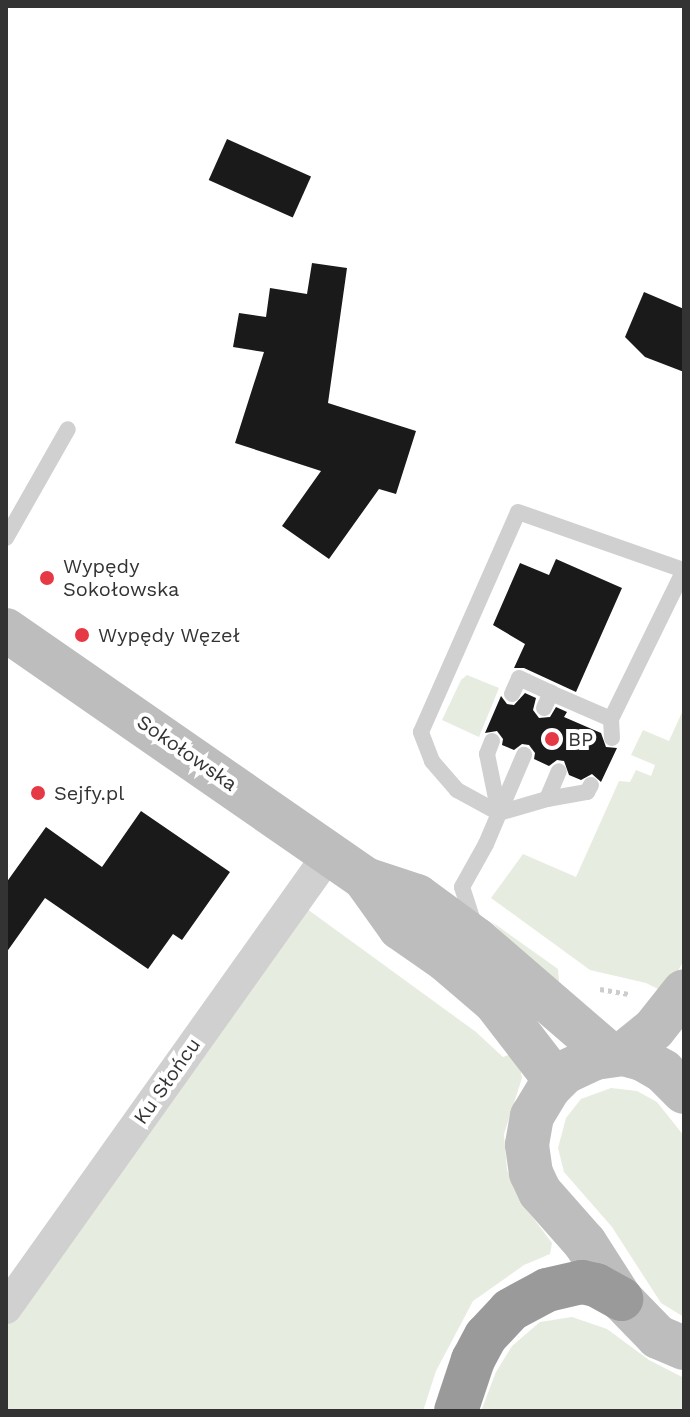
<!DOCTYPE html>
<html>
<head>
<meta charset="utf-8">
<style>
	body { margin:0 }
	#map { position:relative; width:690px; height:1417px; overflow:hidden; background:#fff; font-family:"Work Sans",sans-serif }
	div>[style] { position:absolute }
	.green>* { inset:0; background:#e6ecdf }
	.building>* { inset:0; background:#1a1a1a; transform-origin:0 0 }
	.path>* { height:5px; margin-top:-2.5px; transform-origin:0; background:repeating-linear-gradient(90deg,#cdcdcd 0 4px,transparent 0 8px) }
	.lane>* { height:16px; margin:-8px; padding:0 8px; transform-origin:8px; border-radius:8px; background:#d0d0d0 }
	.street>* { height:32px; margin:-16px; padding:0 16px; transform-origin:16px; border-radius:16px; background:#d0d0d0 }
	.secondary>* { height:44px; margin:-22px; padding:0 22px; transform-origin:22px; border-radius:22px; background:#bdbdbd }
	.highway>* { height:44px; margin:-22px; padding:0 22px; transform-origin:22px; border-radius:22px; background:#9a9a9a }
	.dots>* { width:22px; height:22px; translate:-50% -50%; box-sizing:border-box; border:4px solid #fff; border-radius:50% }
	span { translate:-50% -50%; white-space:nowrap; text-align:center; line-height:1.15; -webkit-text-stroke:8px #fff; paint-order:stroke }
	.poi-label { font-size:20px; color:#333 }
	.left { translate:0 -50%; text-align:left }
	.street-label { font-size:20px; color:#333 }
	.frame { position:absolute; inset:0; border:8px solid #333; pointer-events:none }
</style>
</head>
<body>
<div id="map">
	<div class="green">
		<i style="clip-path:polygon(467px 675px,499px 688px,479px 737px,442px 720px,461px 680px)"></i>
		<i style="clip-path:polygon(684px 708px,684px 960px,666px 993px,646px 983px,590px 970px,491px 898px,523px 854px,576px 877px,619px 781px,630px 782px,636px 770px,651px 776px,655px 765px,631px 755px,643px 730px,669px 741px)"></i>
		<i style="clip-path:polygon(303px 906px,476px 1032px,503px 1057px,517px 1052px,522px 1078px,504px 1134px,507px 1170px,525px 1207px,552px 1243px,550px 1254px,524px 1265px,473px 1301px,436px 1371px,423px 1411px,6px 1411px,6px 1326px)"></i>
		<i style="clip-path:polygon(492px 922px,558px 969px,559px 981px,552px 988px)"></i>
		<i style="clip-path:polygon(611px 1088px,637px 1091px,657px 1102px,684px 1136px,684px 1317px,661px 1303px,612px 1227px,564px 1172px,558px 1148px,566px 1118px,581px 1099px)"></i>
		<i style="clip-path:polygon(572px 1317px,607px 1329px,649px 1360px,684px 1378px,684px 1411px,481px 1411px,496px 1372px,512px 1346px,540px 1322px)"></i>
	</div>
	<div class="building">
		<i style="left:227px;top:139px;width:92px;height:45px;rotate:24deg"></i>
		<i style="clip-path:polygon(312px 263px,347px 268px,328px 403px,416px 431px,396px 494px,379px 489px,329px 559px,282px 526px,321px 471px,235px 443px,264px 352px,233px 347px,239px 313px,266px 317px,270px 288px,307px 294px)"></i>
		<i style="clip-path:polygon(644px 292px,684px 309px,684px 372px,645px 357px,625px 337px)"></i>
		<i style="clip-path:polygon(556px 559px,622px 588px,576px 692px,524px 668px,514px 668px,525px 644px,493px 625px,520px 563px,549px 575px)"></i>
		<i style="clip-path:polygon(525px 693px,536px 698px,533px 710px,539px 718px,550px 717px,556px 707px,567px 712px,564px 717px,601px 733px,606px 747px,617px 748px,601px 782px,592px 774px,581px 780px,569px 775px,564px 761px,557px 760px,549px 766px,534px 759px,535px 753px,529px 745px,522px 744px,514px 750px,502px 745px,503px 739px,497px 731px,485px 733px,501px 696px,507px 704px,514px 705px)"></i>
		<i style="clip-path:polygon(141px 811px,230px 872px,182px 940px,173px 934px,148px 969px,45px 898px,6px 953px,6px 883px,46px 827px,102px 867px)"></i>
	</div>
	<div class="path">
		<i style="left:600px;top:989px;width:29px;rotate:10deg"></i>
	</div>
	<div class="lane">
		<i style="left:6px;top:538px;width:125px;rotate:-60.4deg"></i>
		<i style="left:512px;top:694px;width:17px;rotate:-66deg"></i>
		<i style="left:519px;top:678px;width:35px;rotate:25deg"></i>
		<i style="left:544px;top:708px;width:17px;rotate:-65deg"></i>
		<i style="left:551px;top:693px;width:65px;rotate:23.4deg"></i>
		<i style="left:611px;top:719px;width:166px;rotate:-63.9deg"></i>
		<i style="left:611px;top:719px;width:19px;rotate:87deg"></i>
		<i style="left:492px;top:741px;width:14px;rotate:111deg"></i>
		<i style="left:487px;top:754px;width:60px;rotate:78.5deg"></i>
		<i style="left:499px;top:813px;width:50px;rotate:-16.3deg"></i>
		<i style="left:547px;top:799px;width:30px;rotate:-67deg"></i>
		<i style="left:547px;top:799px;width:41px;rotate:-9.9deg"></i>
		<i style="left:587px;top:792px;width:8px;rotate:-60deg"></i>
		<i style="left:499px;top:813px;width:48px;rotate:-151.3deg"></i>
		<i style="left:457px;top:790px;width:38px;rotate:-131deg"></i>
		<i style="left:432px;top:761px;width:31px;rotate:-111deg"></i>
		<i style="left:421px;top:732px;width:240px;rotate:-66.2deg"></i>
		<i style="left:518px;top:512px;width:173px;rotate:19.3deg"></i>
		<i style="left:462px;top:887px;width:49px;rotate:-60.8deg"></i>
		<i style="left:486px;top:844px;width:97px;rotate:-66.9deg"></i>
		<i style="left:462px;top:887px;width:42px;rotate:72deg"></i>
	</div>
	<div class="street">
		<i style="left:6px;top:1308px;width:557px;rotate:-54.57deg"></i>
	</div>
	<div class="secondary">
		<i style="left:6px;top:630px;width:437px;rotate:34.7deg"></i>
		<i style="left:365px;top:879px;width:55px;rotate:18.1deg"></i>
		<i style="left:417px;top:896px;width:74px;rotate:36.3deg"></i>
		<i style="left:477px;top:940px;width:174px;rotate:40.8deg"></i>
		<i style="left:365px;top:879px;width:60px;rotate:54.5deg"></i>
		<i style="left:400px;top:928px;width:56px;rotate:34.8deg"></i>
		<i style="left:446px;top:960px;width:65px;rotate:40.6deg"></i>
		<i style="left:495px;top:1002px;width:98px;rotate:52.4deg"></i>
		<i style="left:623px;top:1054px;width:40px;rotate:-39deg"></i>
		<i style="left:654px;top:1029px;width:48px;rotate:-51.7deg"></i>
		<i style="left:684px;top:1092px;width:30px;rotate:-135deg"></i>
		<i style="left:663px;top:1071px;width:24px;rotate:-150deg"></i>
		<i style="left:642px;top:1059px;width:20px;rotate:-165deg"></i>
		<i style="left:623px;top:1054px;width:28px;rotate:172deg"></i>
		<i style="left:595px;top:1058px;width:33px;rotate:155deg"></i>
		<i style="left:565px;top:1072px;width:23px;rotate:135deg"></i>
		<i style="left:549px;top:1088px;width:33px;rotate:121deg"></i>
		<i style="left:532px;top:1116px;width:29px;rotate:100deg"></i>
		<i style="left:527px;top:1145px;width:28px;rotate:82deg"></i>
		<i style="left:531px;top:1173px;width:21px;rotate:65deg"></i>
		<i style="left:540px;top:1192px;width:68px;rotate:48.6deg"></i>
		<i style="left:585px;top:1243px;width:67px;rotate:57.3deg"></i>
		<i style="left:621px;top:1299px;width:53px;rotate:45.8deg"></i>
		<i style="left:658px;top:1337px;width:28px;rotate:23deg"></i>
	</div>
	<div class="highway">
		<i style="left:456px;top:1411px;width:54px;rotate:-71.6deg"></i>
		<i style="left:473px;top:1360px;width:27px;rotate:-62deg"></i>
		<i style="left:486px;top:1336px;width:35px;rotate:-47deg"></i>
		<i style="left:510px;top:1310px;width:42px;rotate:-28.4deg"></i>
		<i style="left:547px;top:1290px;width:36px;rotate:-13deg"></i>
		<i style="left:582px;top:1282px;width:14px;rotate:12deg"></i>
		<i style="left:596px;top:1285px;width:29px;rotate:29deg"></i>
	</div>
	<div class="dots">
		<i style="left:47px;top:578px;background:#e63946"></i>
		<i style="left:82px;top:635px;background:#e63946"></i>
		<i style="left:552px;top:739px;background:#e63946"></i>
		<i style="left:38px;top:793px;background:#e63946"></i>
	</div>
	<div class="poi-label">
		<span class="left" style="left:63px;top:578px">Wypędy<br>Sokołowska</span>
		<span class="left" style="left:98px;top:635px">Wypędy Węzeł</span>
		<span class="left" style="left:568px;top:739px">BP</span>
		<span class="left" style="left:54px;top:793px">Sejfy.pl</span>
	</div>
	<div class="street-label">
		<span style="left:187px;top:753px;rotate:35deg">Sokołowska</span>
		<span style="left:167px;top:1081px;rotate:-55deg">Ku Słońcu</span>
	</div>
	<div class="frame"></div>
</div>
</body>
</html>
